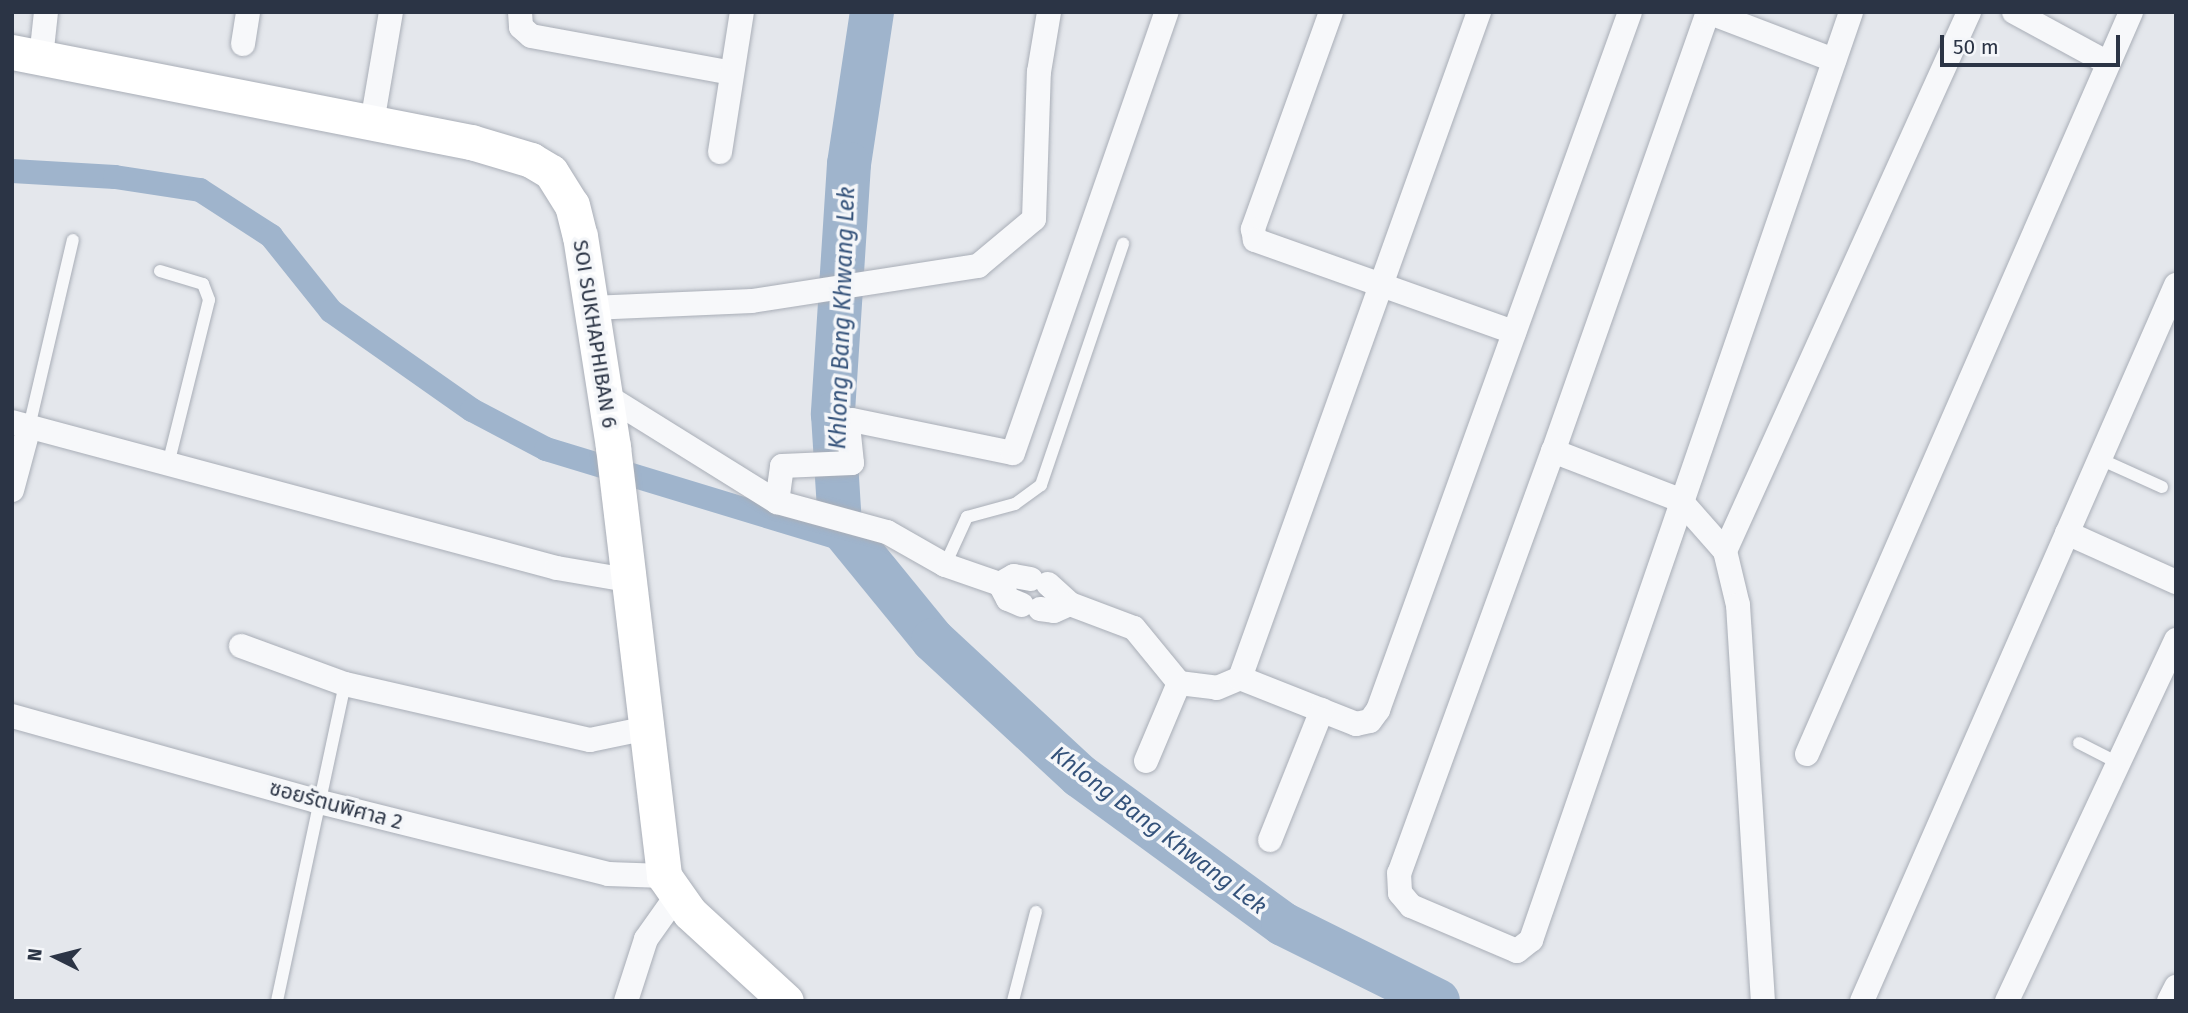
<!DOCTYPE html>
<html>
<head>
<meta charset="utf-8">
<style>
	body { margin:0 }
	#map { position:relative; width:2188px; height:1013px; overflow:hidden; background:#e4e7ec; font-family:"Fira Sans","Noto Sans Thai",sans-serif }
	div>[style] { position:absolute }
	.canal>* { height:24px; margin:-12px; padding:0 12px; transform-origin:12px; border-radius:12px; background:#9fb4cc }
	.river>* { height:44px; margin:-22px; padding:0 22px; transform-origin:22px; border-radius:22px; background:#9fb4cc }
	.roads { filter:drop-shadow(0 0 2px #a9aeb7) drop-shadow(0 0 2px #a9aeb7) }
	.lane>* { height:12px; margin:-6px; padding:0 6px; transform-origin:6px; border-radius:6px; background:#f7f8fa }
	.street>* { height:24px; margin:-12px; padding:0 12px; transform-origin:12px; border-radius:12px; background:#f7f8fa }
	.secondary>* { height:35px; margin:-17.5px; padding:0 17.5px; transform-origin:17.5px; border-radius:17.5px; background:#fff }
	span { translate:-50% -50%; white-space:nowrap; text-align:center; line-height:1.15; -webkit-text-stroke:7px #f4f6f9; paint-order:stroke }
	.street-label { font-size:21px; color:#2b3445 }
	.water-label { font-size:23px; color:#34527a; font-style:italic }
	.frame { position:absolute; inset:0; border:14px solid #2b3445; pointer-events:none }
	.north { position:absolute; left:21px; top:922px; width:70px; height:70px; -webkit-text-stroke:5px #f4f6f9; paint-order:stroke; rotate:276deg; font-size:19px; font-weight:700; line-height:28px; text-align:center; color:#2b3445 }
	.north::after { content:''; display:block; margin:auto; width:24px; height:32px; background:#2b3445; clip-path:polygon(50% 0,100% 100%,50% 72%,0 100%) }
	.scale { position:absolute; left:1940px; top:35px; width:180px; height:32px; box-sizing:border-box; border:4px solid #2b3445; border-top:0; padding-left:9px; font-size:21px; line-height:24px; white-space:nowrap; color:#2b3445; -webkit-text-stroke:5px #f4f6f9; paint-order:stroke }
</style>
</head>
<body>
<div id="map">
	<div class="canal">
		<i style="left:12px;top:171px;width:103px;rotate:3.3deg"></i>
		<i style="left:115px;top:177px;width:86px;rotate:8.7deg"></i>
		<i style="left:200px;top:190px;width:85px;rotate:32.9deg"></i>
		<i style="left:271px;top:236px;width:96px;rotate:51.3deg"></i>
		<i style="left:331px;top:311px;width:172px;rotate:35.1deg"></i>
		<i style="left:472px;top:410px;width:84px;rotate:27.8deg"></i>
		<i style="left:546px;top:449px;width:321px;rotate:16.9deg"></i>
	</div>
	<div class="river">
		<i style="left:872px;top:12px;width:154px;rotate:98.6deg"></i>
		<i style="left:849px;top:164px;width:251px;rotate:93.7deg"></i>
		<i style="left:833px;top:414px;width:112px;rotate:86.4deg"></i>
		<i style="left:840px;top:526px;width:147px;rotate:50.8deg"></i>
		<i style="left:933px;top:640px;width:200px;rotate:42.8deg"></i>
		<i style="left:1080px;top:776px;width:251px;rotate:36.1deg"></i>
		<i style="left:1283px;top:924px;width:173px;rotate:26.4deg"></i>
	</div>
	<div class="roads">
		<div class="lane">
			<i style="left:160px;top:271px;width:45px;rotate:16.8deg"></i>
			<i style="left:203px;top:284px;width:17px;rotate:69deg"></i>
			<i style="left:209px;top:300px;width:169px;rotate:104deg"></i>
			<i style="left:29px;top:427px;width:192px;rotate:-76.8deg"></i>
			<i style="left:2100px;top:459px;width:68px;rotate:24.3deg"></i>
			<i style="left:945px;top:565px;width:53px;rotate:-65.4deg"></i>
			<i style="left:967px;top:517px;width:50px;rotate:-15.2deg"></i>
			<i style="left:1015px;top:504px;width:32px;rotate:-36deg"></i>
			<i style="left:1041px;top:485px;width:255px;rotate:-71.2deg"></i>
			<i style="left:2079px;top:743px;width:46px;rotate:27.1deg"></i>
			<i style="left:277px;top:1001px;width:324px;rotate:-77.9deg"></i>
			<i style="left:1013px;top:1001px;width:92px;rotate:-75.5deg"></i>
		</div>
		<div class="street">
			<i style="left:520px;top:12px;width:15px;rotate:86deg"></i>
			<i style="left:521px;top:27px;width:13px;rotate:42deg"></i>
			<i style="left:531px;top:36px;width:204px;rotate:10.4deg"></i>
			<i style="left:1331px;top:12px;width:231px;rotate:109.8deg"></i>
			<i style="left:1253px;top:229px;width:11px;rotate:80deg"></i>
			<i style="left:1255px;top:240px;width:275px;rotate:19.6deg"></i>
			<i style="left:1708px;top:12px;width:466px;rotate:109.4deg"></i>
			<i style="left:1553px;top:451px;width:136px;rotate:21.1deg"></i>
			<i style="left:1680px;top:500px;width:68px;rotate:48.6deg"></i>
			<i style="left:1725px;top:551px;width:56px;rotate:76.5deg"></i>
			<i style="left:1738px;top:605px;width:397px;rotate:86.4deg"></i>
			<i style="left:1708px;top:12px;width:135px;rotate:20.9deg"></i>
			<i style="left:2014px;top:12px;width:107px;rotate:28.5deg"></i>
			<i style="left:243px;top:44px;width:32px;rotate:-81deg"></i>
			<i style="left:41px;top:58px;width:46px;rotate:-83.8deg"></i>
			<i style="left:372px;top:123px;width:113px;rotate:-80.3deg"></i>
			<i style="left:720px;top:152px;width:142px;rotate:-81.1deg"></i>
			<i style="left:591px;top:308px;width:161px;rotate:-2.5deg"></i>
			<i style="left:752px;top:301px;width:229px;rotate:-8.8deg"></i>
			<i style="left:978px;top:266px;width:73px;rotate:-40deg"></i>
			<i style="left:1034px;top:219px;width:147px;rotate:-88.1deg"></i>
			<i style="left:1039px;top:72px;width:61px;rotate:-80.5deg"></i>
			<i style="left:605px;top:395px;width:203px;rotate:31.9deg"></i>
			<i style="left:777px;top:502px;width:114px;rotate:15.3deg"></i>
			<i style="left:887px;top:532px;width:67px;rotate:29.6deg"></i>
			<i style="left:945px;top:565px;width:58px;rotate:19.1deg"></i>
			<i style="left:1000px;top:584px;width:17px;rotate:62deg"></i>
			<i style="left:1008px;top:599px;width:15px;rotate:23deg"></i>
			<i style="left:12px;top:422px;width:564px;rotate:15deg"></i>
			<i style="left:557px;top:568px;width:71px;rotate:9.7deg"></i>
			<i style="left:1553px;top:451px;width:449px;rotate:110deg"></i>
			<i style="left:1399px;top:873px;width:20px;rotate:87deg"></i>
			<i style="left:1400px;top:893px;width:17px;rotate:50deg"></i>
			<i style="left:1411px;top:906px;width:115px;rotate:23deg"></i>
			<i style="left:1517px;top:951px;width:18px;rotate:-38deg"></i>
			<i style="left:1531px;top:940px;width:982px;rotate:-70.97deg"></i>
			<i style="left:12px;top:490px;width:65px;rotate:-74.9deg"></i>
			<i style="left:777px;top:502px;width:36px;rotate:-82deg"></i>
			<i style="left:782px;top:466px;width:70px;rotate:-2.5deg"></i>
			<i style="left:852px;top:463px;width:37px;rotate:-96deg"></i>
			<i style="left:848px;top:426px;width:7px;rotate:-56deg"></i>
			<i style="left:852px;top:420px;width:164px;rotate:11.6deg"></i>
			<i style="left:1013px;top:453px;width:467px;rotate:-70.8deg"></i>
			<i style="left:2067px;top:533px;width:120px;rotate:24.2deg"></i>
			<i style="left:1725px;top:551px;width:592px;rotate:-65.64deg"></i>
			<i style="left:1000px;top:584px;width:16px;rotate:-30deg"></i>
			<i style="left:1014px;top:576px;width:17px;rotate:10deg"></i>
			<i style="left:1048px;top:584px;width:30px;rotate:42deg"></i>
			<i style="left:1070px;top:604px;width:68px;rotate:20.6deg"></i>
			<i style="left:1134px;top:628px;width:71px;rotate:50.7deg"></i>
			<i style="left:1179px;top:683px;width:38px;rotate:7deg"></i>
			<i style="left:1217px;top:688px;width:25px;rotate:-23deg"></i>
			<i style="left:1240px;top:678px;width:708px;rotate:-70.26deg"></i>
			<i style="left:1040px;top:609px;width:14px;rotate:8deg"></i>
			<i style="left:1054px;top:611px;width:17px;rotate:-24deg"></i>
			<i style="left:241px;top:646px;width:111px;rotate:20.1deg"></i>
			<i style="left:345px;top:684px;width:251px;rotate:12.9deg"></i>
			<i style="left:590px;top:740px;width:54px;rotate:-11.7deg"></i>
			<i style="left:1240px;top:678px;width:125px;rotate:21.6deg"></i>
			<i style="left:1356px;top:724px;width:14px;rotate:-12deg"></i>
			<i style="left:1370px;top:721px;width:14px;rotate:-54deg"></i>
			<i style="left:1378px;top:710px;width:742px;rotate:-70.15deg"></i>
			<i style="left:12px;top:716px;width:316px;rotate:15.6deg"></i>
			<i style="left:316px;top:801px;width:301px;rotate:14deg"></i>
			<i style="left:608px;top:874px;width:56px;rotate:2deg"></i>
			<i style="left:1807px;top:754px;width:810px;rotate:-66.41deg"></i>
			<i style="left:1146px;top:761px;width:85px;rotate:-67.1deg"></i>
			<i style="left:1270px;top:840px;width:140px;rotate:-68.2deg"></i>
			<i style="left:626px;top:1001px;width:65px;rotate:-72.1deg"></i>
			<i style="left:646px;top:939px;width:50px;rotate:-54.7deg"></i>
			<i style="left:1862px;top:1001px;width:782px;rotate:-66.32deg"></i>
			<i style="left:2007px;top:1001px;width:399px;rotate:-64.9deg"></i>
			<i style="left:2169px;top:1001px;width:16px;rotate:-63deg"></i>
		</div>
		<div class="secondary">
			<i style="left:12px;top:52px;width:468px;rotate:11.1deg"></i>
			<i style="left:471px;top:142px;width:63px;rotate:16.7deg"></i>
			<i style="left:531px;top:160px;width:23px;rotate:31deg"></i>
			<i style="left:551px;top:172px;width:39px;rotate:58deg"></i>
			<i style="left:572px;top:205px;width:32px;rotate:76deg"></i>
			<i style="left:580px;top:236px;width:214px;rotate:81.1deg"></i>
			<i style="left:613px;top:447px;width:432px;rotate:83.2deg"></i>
			<i style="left:664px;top:876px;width:45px;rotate:54.9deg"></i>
			<i style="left:690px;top:913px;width:130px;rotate:42.5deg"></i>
		</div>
	</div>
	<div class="street-label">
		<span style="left:595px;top:334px;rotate:81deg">SOI SUKHAPHIBAN 6</span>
		<span style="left:336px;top:805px;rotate:15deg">ซอยรัตนพิศาล 2</span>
	</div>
	<div class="water-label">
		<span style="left:842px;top:318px;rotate:-88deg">Khlong Bang Khwang Lek</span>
		<span style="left:1159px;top:830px;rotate:37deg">Khlong Bang Khwang Lek</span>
	</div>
	<div class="frame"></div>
	<div class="north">N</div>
	<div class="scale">50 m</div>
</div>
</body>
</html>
